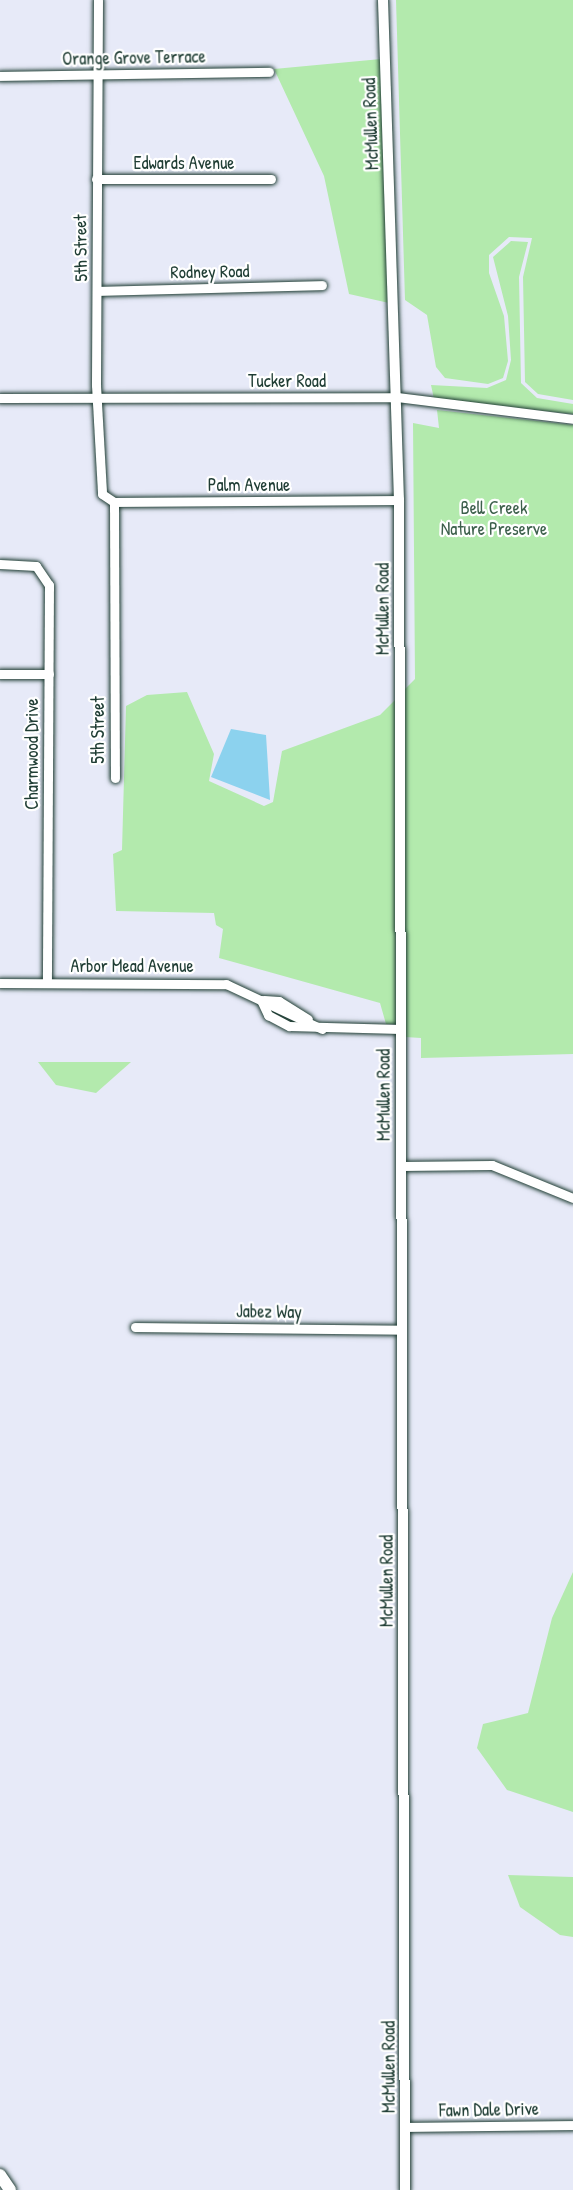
<!DOCTYPE html>
<html>
<head>
<meta charset="utf-8">
<style>
	body { margin:0 }
	#map { position:relative; width:573px; height:2190px; overflow:hidden; background:#e7eaf8; font-family:"Patrick Hand",sans-serif }
	div>[style] { position:absolute }
	.green>* { inset:0; background:#b3eaad }
	.water>* { inset:0; background:#8cd2ee }
	.roads { filter:drop-shadow(0 0 2px #1f3d34) drop-shadow(0 0 2px #1f3d34) }
	.minor>* { height:9px; margin:-4.5px; padding:0 4.5px; transform-origin:4.5px; border-radius:4.5px; background:#fff }
	.tertiary>* { height:10px; margin:-5px; padding:0 5px; transform-origin:5px; border-radius:5px; background:#fff }
	.secondary>* { height:12px; margin:-6px; padding:0 6px; transform-origin:6px; border-radius:6px; background:#fff }
	span { translate:-50% -50%; white-space:nowrap; text-align:center; line-height:1.15; -webkit-text-stroke:4.5px #fff; paint-order:stroke }
	.street-label { font-size:18px; color:#1f3d34 }
	.park-label { font-size:18px; color:#3d604c }
</style>
</head>
<body>
<div id="map">
	<div class="green">
		<i style="clip-path:polygon(396px 0,573px 0,573px 400px,538px 394px,525px 382px,523px 277px,532px 238px,509px 237px,489px 255px,489px 273px,504px 316px,508px 361px,503px 378px,488px 384px,445px 378px,436px 367px,427px 315px,405px 300px)"></i>
		<i style="clip-path:polygon(381px 59px,389px 303px,349px 294px,324px 176px,274px 69px)"></i>
		<i style="clip-path:polygon(511px 241px,528px 242px,519px 277px,521px 383px,537px 398px,573px 404px,573px 414px,434px 399px,431px 385px,487px 388px,506px 380px,511px 360px,508px 316px,493px 257px)"></i>
		<i style="clip-path:polygon(437px 410px,573px 425px,573px 1054px,421px 1058px,421px 1038px,405px 1037px,404px 690px,415px 679px,413px 423px,439px 428px)"></i>
		<i style="clip-path:polygon(187px 692px,214px 754px,209px 781px,264px 806px,273px 802px,282px 751px,380px 715px,395px 700px,396px 1024px,386px 1024px,380px 1003px,219px 958px,223px 929px,216px 925px,214px 913px,116px 911px,113px 854px,122px 850px,126px 706px,147px 695px)"></i>
		<i style="clip-path:polygon(38px 1062px,131px 1062px,96px 1093px,56px 1085px)"></i>
		<i style="clip-path:polygon(573px 1572px,573px 1812px,507px 1790px,477px 1748px,483px 1724px,528px 1713px,552px 1618px)"></i>
		<i style="clip-path:polygon(508px 1875px,573px 1877px,573px 1937px,560px 1935px,520px 1907px)"></i>
	</div>
	<div class="water">
		<i style="clip-path:polygon(231px 729px,266px 735px,270px 800px,211px 777px)"></i>
	</div>
	<div class="roads">
		<div class="minor">
			<i style="left:98px;top:0;width:385px;rotate:90.3deg"></i>
			<i style="left:96px;top:385px;width:109px;rotate:86.8deg"></i>
			<i style="left:102px;top:494px;width:14px;rotate:34deg"></i>
			<i style="left:114px;top:502px;width:285px;rotate:-0.4deg"></i>
			<i style="left:0;top:76px;width:269px;rotate:-0.9deg"></i>
			<i style="left:96px;top:179px;width:175px"></i>
			<i style="left:99px;top:291px;width:223px;rotate:-1.5deg"></i>
			<i style="left:0;top:398px;width:397px;rotate:-0.1deg"></i>
			<i style="left:397px;top:397px;width:177px;rotate:7.1deg"></i>
			<i style="left:114px;top:502px;width:276px;rotate:89.8deg"></i>
			<i style="left:0;top:564px;width:36px;rotate:3deg"></i>
			<i style="left:36px;top:566px;width:23px;rotate:56deg"></i>
			<i style="left:49px;top:585px;width:398px;rotate:90.3deg"></i>
			<i style="left:0;top:674px;width:49px"></i>
			<i style="left:0;top:983px;width:226px;rotate:0.3deg"></i>
			<i style="left:226px;top:984px;width:106px;rotate:25.1deg"></i>
			<i style="left:261px;top:1000px;width:17px;rotate:65deg"></i>
			<i style="left:268px;top:1015px;width:24px;rotate:28deg"></i>
			<i style="left:289px;top:1026px;width:111px;rotate:1.5deg"></i>
			<i style="left:264px;top:1000px;width:15px;rotate:4deg"></i>
			<i style="left:279px;top:1001px;width:34px;rotate:32deg"></i>
			<i style="left:401px;top:1166px;width:91px;rotate:-0.6deg"></i>
			<i style="left:492px;top:1165px;width:87px;rotate:22.2deg"></i>
			<i style="left:135px;top:1327px;width:267px;rotate:0.6deg"></i>
			<i style="left:405px;top:2127px;width:168px;rotate:-0.7deg"></i>
		</div>
		<div class="tertiary">
			<i style="left:383px;top:0;width:500px;rotate:88.17deg"></i>
			<i style="left:399px;top:500px;width:1690px;rotate:89.8deg"></i>
		</div>
		<div class="secondary">
			<i style="left:0;top:2175px;width:18px;rotate:56deg"></i>
		</div>
	</div>
	<div class="street-label">
		<span style="left:134px;top:58px;rotate:-1deg">Orange Grove Terrace</span>
		<span style="left:371px;top:124px;rotate:-92deg">McMullen Road</span>
		<span style="left:184px;top:163px">Edwards Avenue</span>
		<span style="left:81px;top:248px;rotate:-91deg">5th Street</span>
		<span style="left:210px;top:272px;rotate:-1deg">Rodney Road</span>
		<span style="left:287px;top:381px">Tucker Road</span>
		<span style="left:249px;top:485px">Palm Avenue</span>
		<span style="left:383px;top:609px;rotate:-90deg">McMullen Road</span>
		<span style="left:98px;top:730px;rotate:-90deg">5th Street</span>
		<span style="left:32px;top:754px;rotate:-90deg">Charmwood Drive</span>
		<span style="left:132px;top:966px">Arbor Mead Avenue</span>
		<span style="left:384px;top:1095px;rotate:-90deg">McMullen Road</span>
		<span style="left:269px;top:1312px;rotate:1deg">Jabez Way</span>
		<span style="left:387px;top:1581px;rotate:-90deg">McMullen Road</span>
		<span style="left:389px;top:2067px;rotate:-90deg">McMullen Road</span>
		<span style="left:489px;top:2110px;rotate:-1deg">Fawn Dale Drive</span>
	</div>
	<div class="park-label">
		<span style="left:494px;top:519px">Bell Creek<br>Nature Preserve</span>
	</div>
</div>
</body>
</html>
